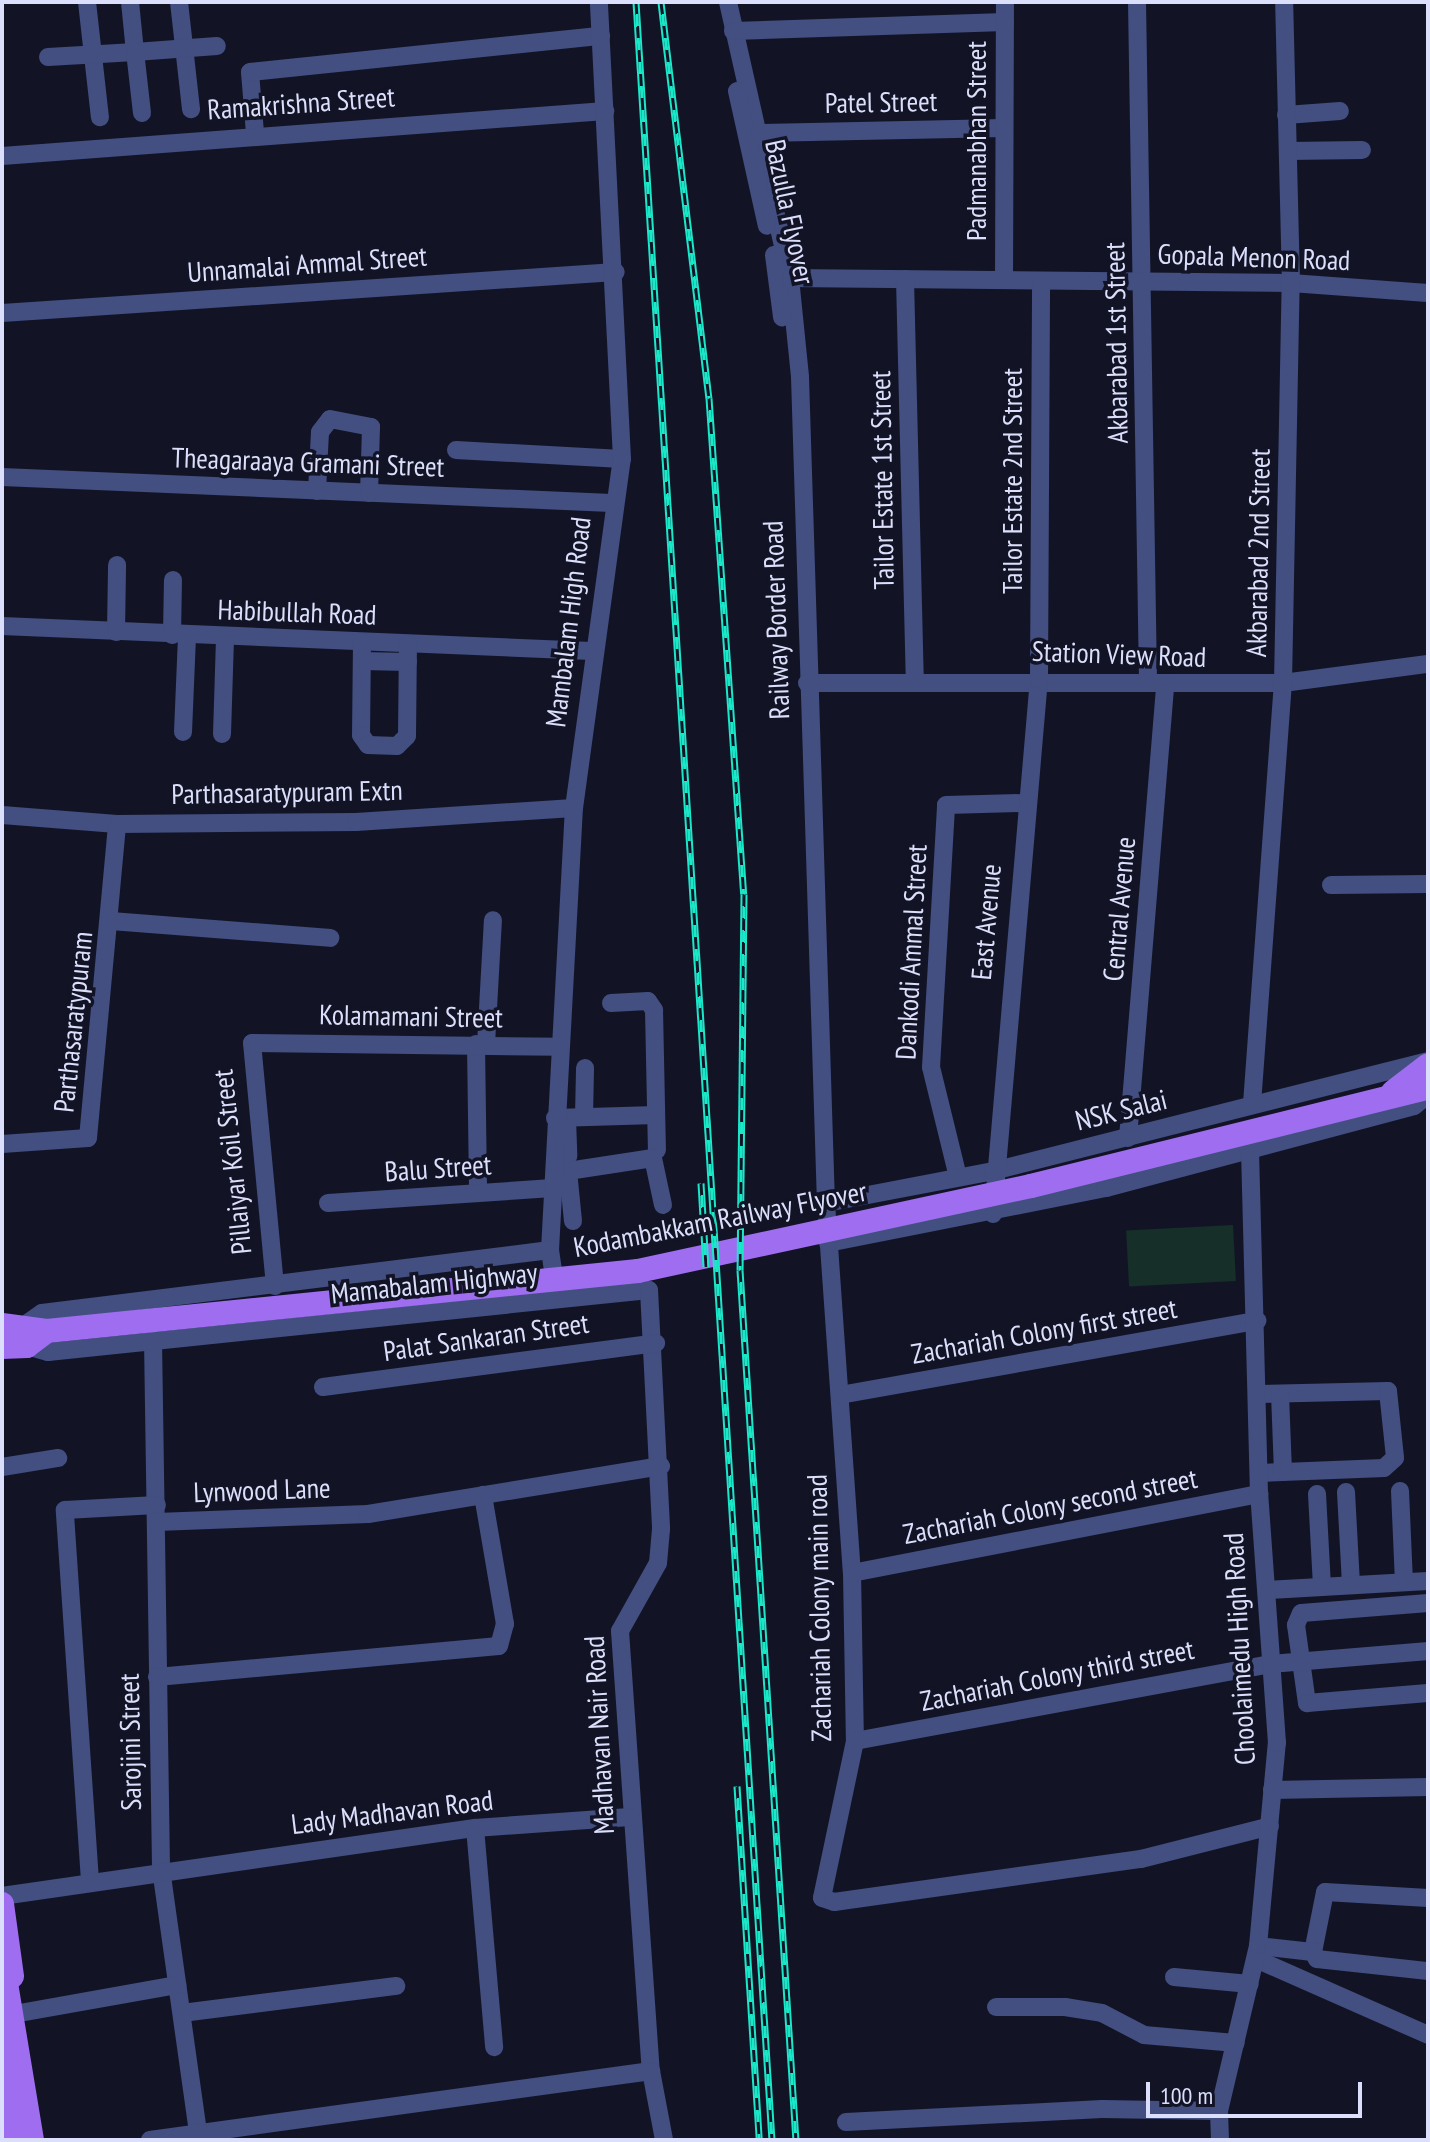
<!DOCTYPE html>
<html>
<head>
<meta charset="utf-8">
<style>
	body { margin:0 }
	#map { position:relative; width:1430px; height:2142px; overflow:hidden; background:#121426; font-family:"PT Sans Narrow",sans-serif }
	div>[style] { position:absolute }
	.green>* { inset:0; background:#162f28; transform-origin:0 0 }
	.minor>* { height:18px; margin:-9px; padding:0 9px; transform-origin:9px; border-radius:9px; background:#424f80 }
	.major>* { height:24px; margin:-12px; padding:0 12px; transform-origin:12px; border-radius:12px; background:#9e6df0 }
	.rail>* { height:7px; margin-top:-3.5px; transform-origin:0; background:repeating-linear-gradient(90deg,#121426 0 12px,#1be7c9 0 24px); box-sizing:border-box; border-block:2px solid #1be7c9 }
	span { translate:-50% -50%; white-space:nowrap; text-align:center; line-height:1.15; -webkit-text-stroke:7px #121426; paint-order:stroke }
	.street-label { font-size:28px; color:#dbdffb }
	.frame { position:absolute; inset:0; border:4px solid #dbdffb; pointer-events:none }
	.scale { position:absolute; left:1146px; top:2082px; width:216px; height:36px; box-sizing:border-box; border:4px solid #dbdffb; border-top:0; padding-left:10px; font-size:24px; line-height:28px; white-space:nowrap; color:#dbdffb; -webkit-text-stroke:6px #121426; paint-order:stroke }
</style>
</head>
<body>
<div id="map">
	<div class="green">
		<i style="left:1233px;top:1225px;width:56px;height:107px;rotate:87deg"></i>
	</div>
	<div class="minor">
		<i style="left:87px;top:2px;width:116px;rotate:83.6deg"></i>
		<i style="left:179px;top:2px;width:108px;rotate:83.6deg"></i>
		<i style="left:728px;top:2px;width:283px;rotate:77.3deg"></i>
		<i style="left:790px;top:278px;width:100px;rotate:84.2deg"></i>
		<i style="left:800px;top:377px;width:826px;rotate:88.2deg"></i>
		<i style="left:826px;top:1203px;width:371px;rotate:86deg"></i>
		<i style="left:852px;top:1573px;width:168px;rotate:89deg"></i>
		<i style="left:855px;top:1741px;width:160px;rotate:101.9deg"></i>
		<i style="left:822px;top:1898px;width:13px;rotate:18deg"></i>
		<i style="left:834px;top:1902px;width:310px;rotate:-8deg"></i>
		<i style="left:1141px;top:1859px;width:133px;rotate:-14.3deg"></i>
		<i style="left:1137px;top:2px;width:681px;rotate:89.07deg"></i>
		<i style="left:733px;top:31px;width:272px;rotate:-1.9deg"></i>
		<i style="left:48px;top:57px;width:87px;rotate:-3.3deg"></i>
		<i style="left:135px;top:52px;width:50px;rotate:-95.7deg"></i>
		<i style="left:737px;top:91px;width:138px;rotate:77.5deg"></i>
		<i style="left:142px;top:113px;width:61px;rotate:-96.5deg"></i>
		<i style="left:135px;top:52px;width:82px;rotate:-4.2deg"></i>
		<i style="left:1286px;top:115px;width:54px;rotate:-4.2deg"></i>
		<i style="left:255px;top:133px;width:61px;rotate:-94.7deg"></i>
		<i style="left:250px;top:72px;width:353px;rotate:-5.9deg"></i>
		<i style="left:759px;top:133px;width:244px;rotate:-1.2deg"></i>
		<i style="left:1288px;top:151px;width:74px;rotate:-0.8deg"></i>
		<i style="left:2px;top:156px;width:605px;rotate:-4.27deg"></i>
		<i style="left:774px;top:255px;width:63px;rotate:82.6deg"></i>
		<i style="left:790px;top:278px;width:501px;rotate:0.57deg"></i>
		<i style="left:1291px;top:283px;width:137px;rotate:4.2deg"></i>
		<i style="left:905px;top:279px;width:400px;rotate:88.6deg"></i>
		<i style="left:1004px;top:280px;width:278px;rotate:-89.8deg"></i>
		<i style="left:2px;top:313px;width:615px;rotate:-3.82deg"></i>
		<i style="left:456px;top:450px;width:166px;rotate:3.1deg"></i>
		<i style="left:2px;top:477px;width:610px;rotate:2.44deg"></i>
		<i style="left:317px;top:491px;width:59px;rotate:-87.1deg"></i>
		<i style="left:320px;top:432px;width:16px;rotate:-52deg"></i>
		<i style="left:330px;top:419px;width:42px;rotate:11deg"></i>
		<i style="left:371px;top:427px;width:66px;rotate:91.7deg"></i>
		<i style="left:2px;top:626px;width:590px;rotate:2.43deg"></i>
		<i style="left:116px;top:632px;width:67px;rotate:-89.1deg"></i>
		<i style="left:172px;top:635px;width:55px;rotate:-89deg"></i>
		<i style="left:362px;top:642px;width:93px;rotate:90.6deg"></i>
		<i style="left:361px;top:735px;width:12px;rotate:55deg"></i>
		<i style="left:368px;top:745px;width:29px;rotate:2deg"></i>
		<i style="left:397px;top:746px;width:14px;rotate:-45deg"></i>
		<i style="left:407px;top:736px;width:92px;rotate:-89.4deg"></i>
		<i style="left:362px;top:661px;width:46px;rotate:1.2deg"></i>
		<i style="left:807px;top:683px;width:476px"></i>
		<i style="left:1283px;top:683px;width:146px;rotate:-7.5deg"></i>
		<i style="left:183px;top:732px;width:97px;rotate:-87.6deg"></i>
		<i style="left:222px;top:734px;width:97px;rotate:-88.2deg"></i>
		<i style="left:2px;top:815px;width:115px;rotate:4.5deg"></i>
		<i style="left:117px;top:824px;width:239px;rotate:-0.5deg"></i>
		<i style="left:356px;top:822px;width:218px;rotate:-3.7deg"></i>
		<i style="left:1331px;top:885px;width:97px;rotate:-0.6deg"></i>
		<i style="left:111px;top:921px;width:220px;rotate:4.4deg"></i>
		<i style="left:611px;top:1003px;width:37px;rotate:-3deg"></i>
		<i style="left:648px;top:1001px;width:11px;rotate:56deg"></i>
		<i style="left:654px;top:1010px;width:140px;rotate:88.8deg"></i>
		<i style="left:476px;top:1044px;width:148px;rotate:89.2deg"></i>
		<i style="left:486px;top:1044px;width:124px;rotate:-86.8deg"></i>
		<i style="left:1252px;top:1104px;width:422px;rotate:-85.8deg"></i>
		<i style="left:1283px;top:683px;width:400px;rotate:-88.9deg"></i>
		<i style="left:1291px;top:283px;width:281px;rotate:-91.4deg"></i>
		<i style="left:584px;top:1117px;width:49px;rotate:-88.8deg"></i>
		<i style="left:555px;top:1118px;width:101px;rotate:-1.7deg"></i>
		<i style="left:567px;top:1118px;width:38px;rotate:88deg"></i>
		<i style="left:1128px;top:1138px;width:454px;rotate:-85.3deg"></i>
		<i style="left:2px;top:1144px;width:86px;rotate:-4deg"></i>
		<i style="left:88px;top:1138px;width:315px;rotate:-84.7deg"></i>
		<i style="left:958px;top:1177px;width:113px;rotate:-103.8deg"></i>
		<i style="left:931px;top:1067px;width:262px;rotate:-86.7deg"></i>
		<i style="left:946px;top:805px;width:78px;rotate:-1.5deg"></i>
		<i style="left:328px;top:1203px;width:225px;rotate:-3.8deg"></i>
		<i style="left:826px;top:1203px;width:170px;rotate:-10.8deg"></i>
		<i style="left:993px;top:1171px;width:449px;rotate:-14.2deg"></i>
		<i style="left:993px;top:1214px;width:537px;rotate:-85.09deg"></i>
		<i style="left:1039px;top:679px;width:396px;rotate:-89.7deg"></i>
		<i style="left:573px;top:1221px;width:50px;rotate:-95.7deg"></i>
		<i style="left:568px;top:1171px;width:86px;rotate:-8.7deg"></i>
		<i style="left:653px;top:1158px;width:48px;rotate:78deg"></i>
		<i style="left:828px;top:1243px;width:283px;rotate:-11.2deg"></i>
		<i style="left:1106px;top:1188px;width:319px;rotate:-14.9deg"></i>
		<i style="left:1414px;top:1106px;width:18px;rotate:-38deg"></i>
		<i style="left:275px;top:1286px;width:244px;rotate:-95.4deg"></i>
		<i style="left:252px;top:1043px;width:306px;rotate:0.7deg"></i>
		<i style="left:556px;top:1291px;width:41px;rotate:-98.3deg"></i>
		<i style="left:550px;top:1250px;width:443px;rotate:-86.9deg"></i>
		<i style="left:574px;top:808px;width:352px;rotate:-82.2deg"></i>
		<i style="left:622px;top:459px;width:458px;rotate:-92.9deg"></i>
		<i style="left:26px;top:1324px;width:19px;rotate:-35deg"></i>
		<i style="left:42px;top:1313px;width:512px;rotate:-7.07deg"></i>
		<i style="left:153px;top:1340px;width:529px;rotate:89.13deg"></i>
		<i style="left:161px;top:1869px;width:274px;rotate:82deg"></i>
		<i style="left:27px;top:1346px;width:22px;rotate:16deg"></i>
		<i style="left:48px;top:1352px;width:604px;rotate:-5.89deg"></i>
		<i style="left:649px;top:1290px;width:239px;rotate:87.1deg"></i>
		<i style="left:661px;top:1529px;width:34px;rotate:95deg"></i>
		<i style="left:658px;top:1563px;width:78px;rotate:119.2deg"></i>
		<i style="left:620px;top:1631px;width:441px;rotate:86deg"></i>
		<i style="left:651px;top:2071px;width:70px;rotate:79.3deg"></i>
		<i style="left:323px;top:1387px;width:336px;rotate:-7.5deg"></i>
		<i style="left:1258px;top:1394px;width:130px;rotate:-1.3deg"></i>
		<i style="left:1388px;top:1391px;width:67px;rotate:84deg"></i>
		<i style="left:1395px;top:1458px;width:15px;rotate:138deg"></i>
		<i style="left:1384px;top:1468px;width:124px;rotate:177.7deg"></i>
		<i style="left:1280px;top:1394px;width:78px;rotate:87.8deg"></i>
		<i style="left:840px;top:1395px;width:424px;rotate:-10.1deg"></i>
		<i style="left:2px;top:1467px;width:57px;rotate:-9.1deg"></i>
		<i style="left:1400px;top:1491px;width:91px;rotate:87.5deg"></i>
		<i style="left:1346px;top:1492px;width:93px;rotate:86.9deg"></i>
		<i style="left:1317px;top:1494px;width:93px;rotate:86.9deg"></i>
		<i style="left:157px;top:1522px;width:211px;rotate:-2.2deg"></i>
		<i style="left:368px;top:1514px;width:297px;rotate:-9.3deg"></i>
		<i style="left:852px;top:1573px;width:415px;rotate:-11deg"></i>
		<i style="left:1268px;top:1590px;width:160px;rotate:-3.2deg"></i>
		<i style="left:1428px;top:1603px;width:127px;rotate:175.5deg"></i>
		<i style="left:1301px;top:1613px;width:13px;rotate:113deg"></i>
		<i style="left:1296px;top:1625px;width:79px;rotate:82deg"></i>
		<i style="left:1307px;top:1703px;width:121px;rotate:-4.7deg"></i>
		<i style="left:157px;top:1677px;width:343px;rotate:-5.2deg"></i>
		<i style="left:499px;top:1646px;width:23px;rotate:-75deg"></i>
		<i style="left:505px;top:1624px;width:131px;rotate:-99.7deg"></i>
		<i style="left:855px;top:1741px;width:422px;rotate:-10.5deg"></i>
		<i style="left:1270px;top:1664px;width:159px;rotate:-4.7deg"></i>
		<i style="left:1272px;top:1790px;width:156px;rotate:-1.1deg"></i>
		<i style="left:475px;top:1828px;width:220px;rotate:85deg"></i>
		<i style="left:90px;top:1881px;width:372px;rotate:-93.9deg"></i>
		<i style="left:65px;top:1510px;width:92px;rotate:-3.1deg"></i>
		<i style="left:2px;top:1896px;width:478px;rotate:-8.2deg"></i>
		<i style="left:475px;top:1828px;width:155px;rotate:-4.1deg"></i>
		<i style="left:1428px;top:1898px;width:103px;rotate:-176.7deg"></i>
		<i style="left:1325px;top:1892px;width:61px;rotate:101.3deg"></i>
		<i style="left:1313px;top:1952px;width:8px;rotate:60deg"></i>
		<i style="left:1317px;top:1959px;width:112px;rotate:6.2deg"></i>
		<i style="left:1258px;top:1946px;width:55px;rotate:6.2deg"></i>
		<i style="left:1256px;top:1959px;width:188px;rotate:23.8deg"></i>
		<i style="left:1174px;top:1977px;width:76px;rotate:5.3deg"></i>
		<i style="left:996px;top:2007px;width:69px"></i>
		<i style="left:1065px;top:2007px;width:37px;rotate:9deg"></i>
		<i style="left:1102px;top:2013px;width:47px;rotate:27.6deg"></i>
		<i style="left:1144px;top:2035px;width:92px;rotate:5deg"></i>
		<i style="left:182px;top:2013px;width:216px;rotate:-7.2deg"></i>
		<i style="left:14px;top:2014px;width:166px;rotate:-10.1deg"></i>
		<i style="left:846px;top:2122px;width:256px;rotate:-2.9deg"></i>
		<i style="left:1102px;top:2109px;width:117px;rotate:1deg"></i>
		<i style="left:150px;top:2140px;width:506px;rotate:-7.84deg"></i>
		<i style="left:1220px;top:2140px;width:29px;rotate:-92deg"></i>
		<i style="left:1219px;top:2111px;width:170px;rotate:-76.7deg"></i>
		<i style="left:1258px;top:1946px;width:204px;rotate:-84.7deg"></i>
		<i style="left:1277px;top:1743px;width:250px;rotate:-94.1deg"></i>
		<i style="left:1259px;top:1494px;width:343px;rotate:-91.5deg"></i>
	</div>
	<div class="major">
		<i style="left:1393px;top:1092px;width:44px;rotate:-37.6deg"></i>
		<i style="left:2px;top:1325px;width:45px;rotate:7.6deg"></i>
		<i style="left:47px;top:1331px;width:594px;rotate:-5.8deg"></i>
		<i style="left:638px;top:1271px;width:402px;rotate:-12.2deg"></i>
		<i style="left:1031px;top:1186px;width:409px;rotate:-13.9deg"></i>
		<i style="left:2px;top:1347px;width:25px;rotate:-2deg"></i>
		<i style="left:27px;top:1346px;width:25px;rotate:-37deg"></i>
		<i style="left:2px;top:1904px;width:73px;rotate:82.1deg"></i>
		<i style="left:2px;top:1959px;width:183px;rotate:80.6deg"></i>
		<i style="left:2px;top:2049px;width:92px;rotate:81.9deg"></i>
	</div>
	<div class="rail">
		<i style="left:636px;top:2px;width:2142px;rotate:86.36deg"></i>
		<i style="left:661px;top:2px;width:399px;rotate:83.1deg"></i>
		<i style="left:709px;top:398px;width:497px;rotate:86deg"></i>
		<i style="left:744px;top:894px;width:376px;rotate:90.6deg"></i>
		<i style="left:740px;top:1270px;width:872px;rotate:86.32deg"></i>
		<i style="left:701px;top:1183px;width:84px;rotate:86.6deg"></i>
		<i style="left:737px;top:1786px;width:355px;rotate:86.4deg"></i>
	</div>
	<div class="street-label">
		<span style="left:881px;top:102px;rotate:-1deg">Patel Street</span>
		<span style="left:301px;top:103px;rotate:-4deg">Ramakrishna Street</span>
		<span style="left:976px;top:141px;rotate:-90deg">Padmanabhan Street</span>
		<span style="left:790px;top:212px;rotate:78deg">Bazulla Flyover</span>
		<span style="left:1254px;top:257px;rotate:2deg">Gopala Menon Road</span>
		<span style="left:307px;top:264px;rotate:-4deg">Unnamalai Ammal Street</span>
		<span style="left:1116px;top:343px;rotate:-91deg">Akbarabad 1st Street</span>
		<span style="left:308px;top:462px;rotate:2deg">Theagaraaya Gramani Street</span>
		<span style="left:882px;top:480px;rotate:-91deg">Tailor Estate 1st Street</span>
		<span style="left:1012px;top:481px;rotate:-90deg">Tailor Estate 2nd Street</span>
		<span style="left:1258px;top:553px;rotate:-89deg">Akbarabad 2nd Street</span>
		<span style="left:297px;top:612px;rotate:2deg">Habibullah Road</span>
		<span style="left:776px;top:620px;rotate:-92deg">Railway Border Road</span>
		<span style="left:568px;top:622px;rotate:-83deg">Mambalam High Road</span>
		<span style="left:1119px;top:654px;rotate:2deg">Station View Road</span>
		<span style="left:287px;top:792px;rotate:-1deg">Parthasaratypuram Extn</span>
		<span style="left:1119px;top:909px;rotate:-85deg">Central Avenue</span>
		<span style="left:986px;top:922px;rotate:-85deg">East Avenue</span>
		<span style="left:911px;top:952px;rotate:-87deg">Dankodi Ammal Street</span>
		<span style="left:411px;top:1016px;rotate:1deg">Kolamamani Street</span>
		<span style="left:73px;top:1022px;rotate:-84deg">Parthasaratypuram</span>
		<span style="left:1121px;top:1110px;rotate:-14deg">NSK Salai</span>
		<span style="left:232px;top:1162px;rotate:-96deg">Pillaiyar Koil Street</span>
		<span style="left:438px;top:1168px;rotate:-4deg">Balu Street</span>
		<span style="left:720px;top:1219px;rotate:-11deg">Kodambakkam Railway Flyover</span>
		<span style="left:434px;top:1283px;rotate:-6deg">Mamabalam Highway</span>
		<span style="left:1044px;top:1331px;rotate:-10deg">Zachariah Colony first street</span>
		<span style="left:486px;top:1337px;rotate:-8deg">Palat Sankaran Street</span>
		<span style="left:262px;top:1490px;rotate:-2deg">Lynwood Lane</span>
		<span style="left:1050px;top:1506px;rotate:-11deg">Zachariah Colony second street</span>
		<span style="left:819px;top:1608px;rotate:-91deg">Zachariah Colony main road</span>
		<span style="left:1239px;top:1649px;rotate:-93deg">Choolaimedu High Road</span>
		<span style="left:1057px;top:1675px;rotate:-11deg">Zachariah Colony third street</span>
		<span style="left:599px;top:1735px;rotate:-93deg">Madhavan Nair Road</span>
		<span style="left:130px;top:1742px;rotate:-91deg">Sarojini Street</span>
		<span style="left:392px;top:1812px;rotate:-7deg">Lady Madhavan Road</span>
	</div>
	<div class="frame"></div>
	<div class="scale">100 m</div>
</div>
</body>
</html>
